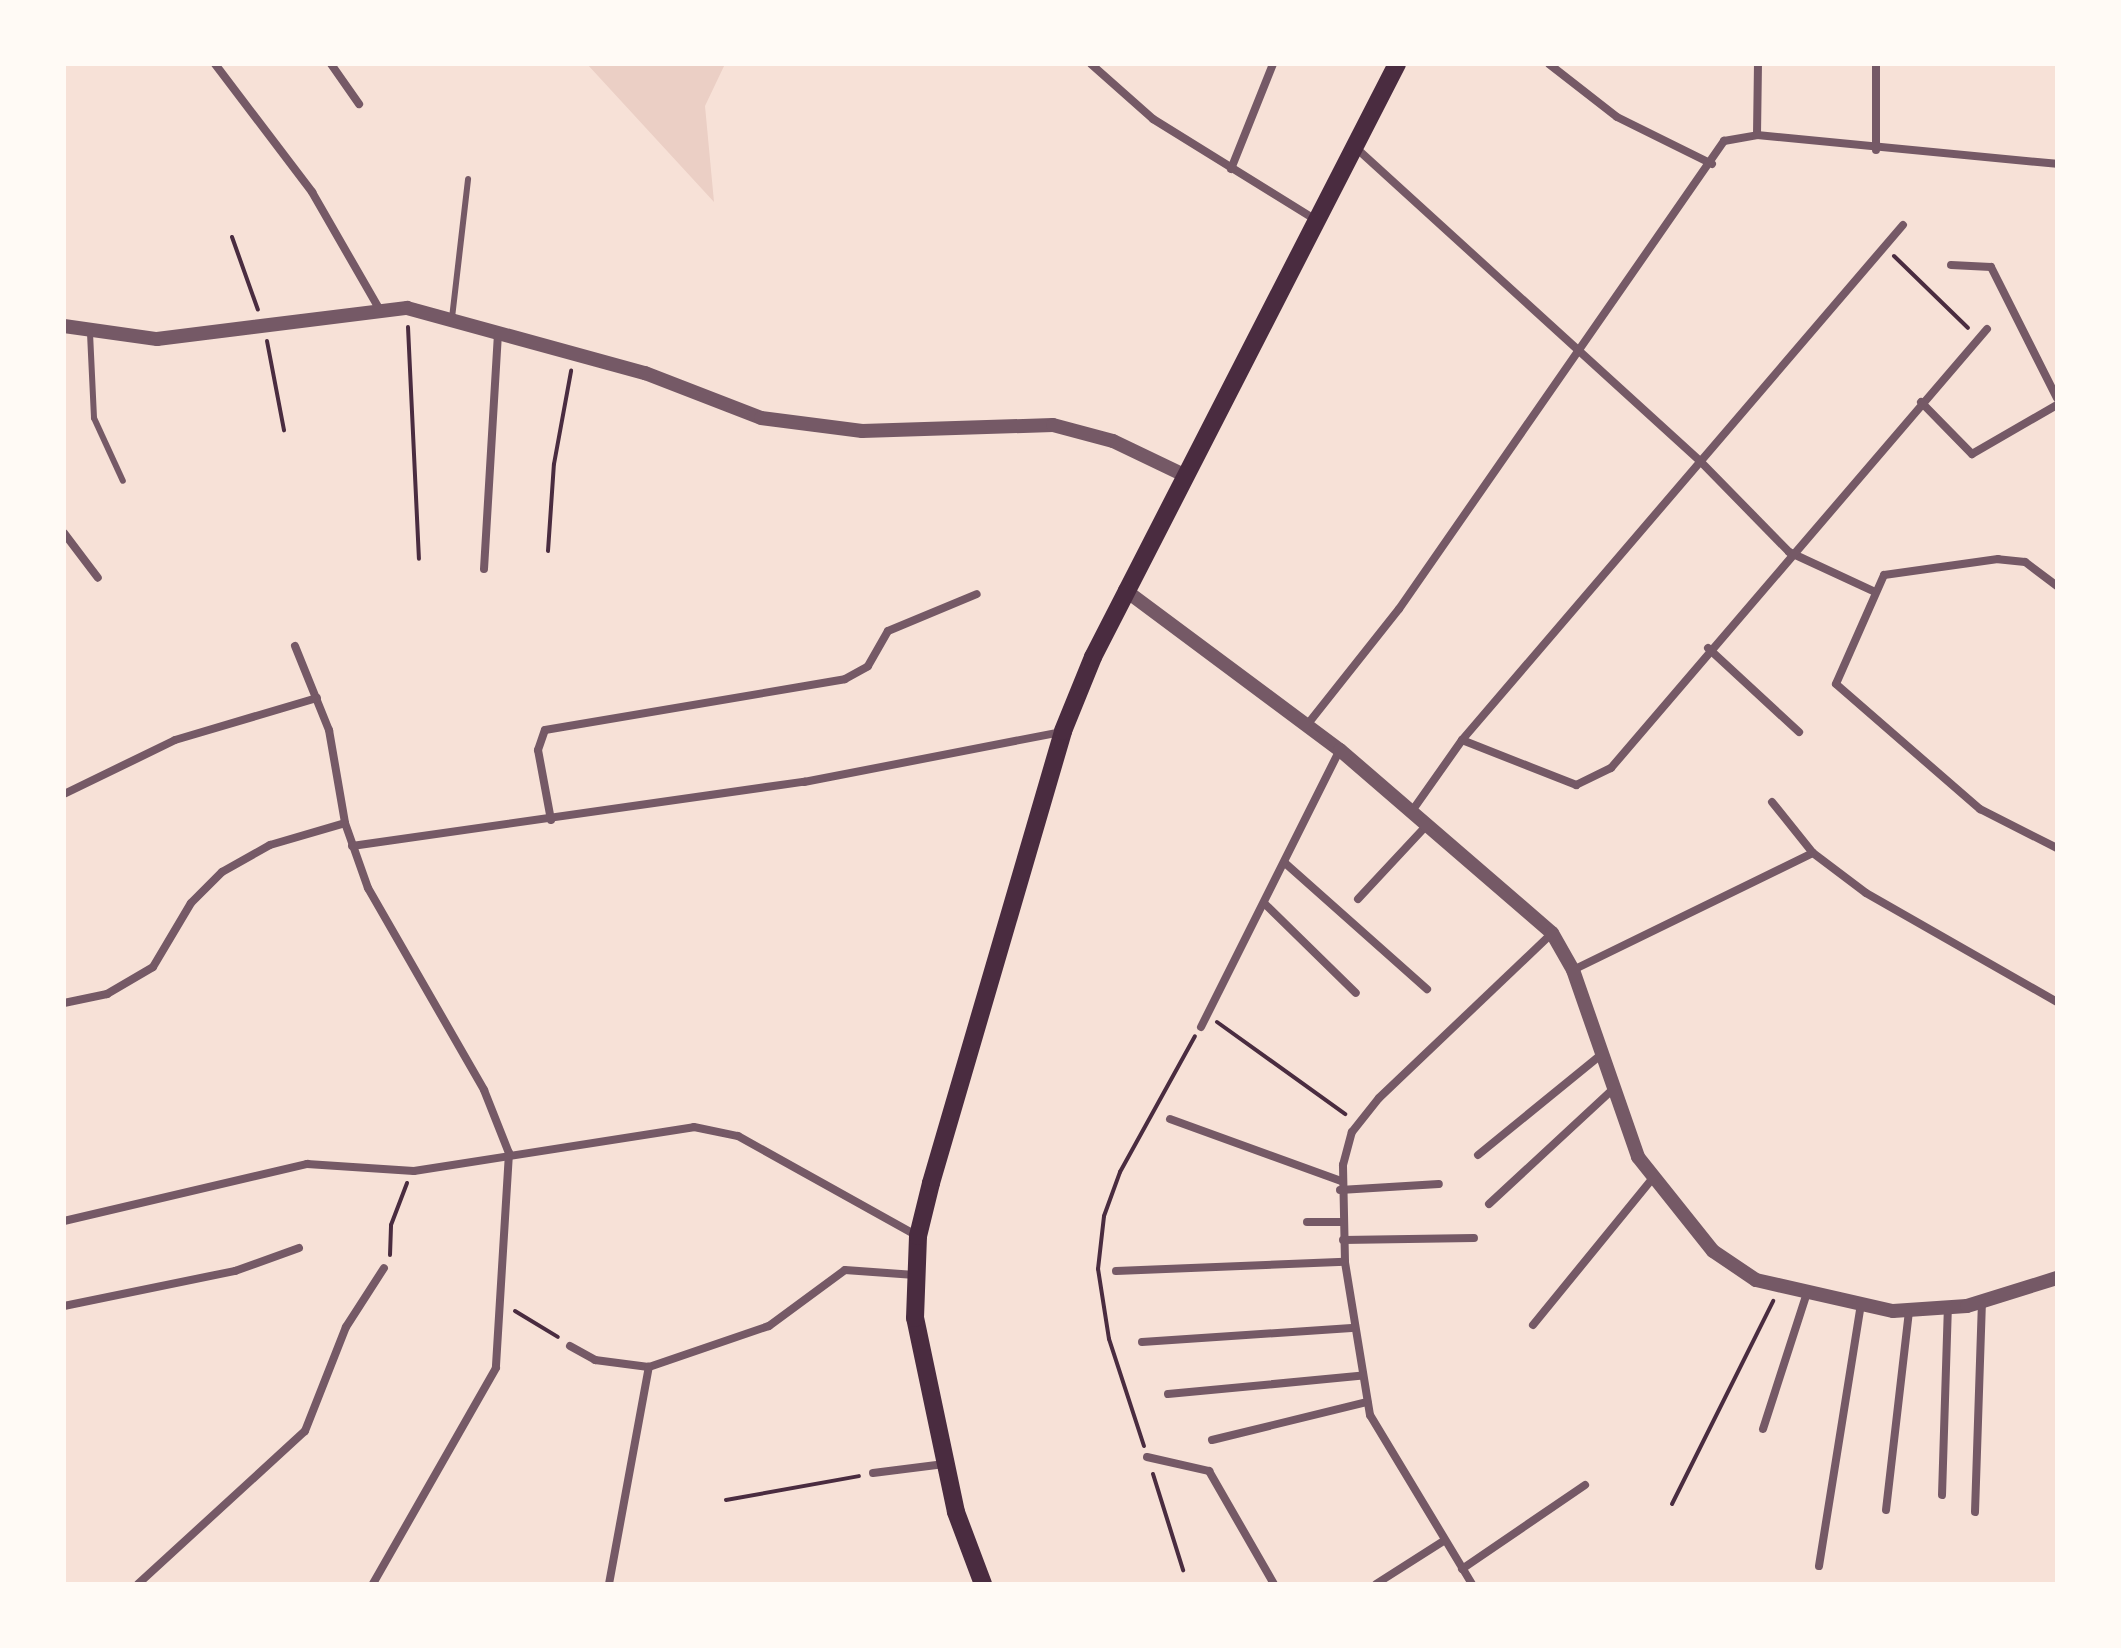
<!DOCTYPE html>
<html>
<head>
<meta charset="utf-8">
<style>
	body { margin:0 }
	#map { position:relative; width:2121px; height:1648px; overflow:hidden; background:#f7e1d7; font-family:Cabin,sans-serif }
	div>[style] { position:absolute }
	.green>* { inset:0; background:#ebcfc5 }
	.path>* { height:4px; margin:-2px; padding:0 2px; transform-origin:2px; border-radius:2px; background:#4a2c40 }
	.service>* { height:6px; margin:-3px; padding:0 3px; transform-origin:3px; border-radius:3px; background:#755966 }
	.minor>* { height:8px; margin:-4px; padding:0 4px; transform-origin:4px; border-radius:4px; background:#755966 }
	.tertiary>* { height:14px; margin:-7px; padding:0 7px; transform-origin:7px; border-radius:7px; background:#755966 }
	.primary>* { height:18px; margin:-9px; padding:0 9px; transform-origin:9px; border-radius:9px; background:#4a2c40 }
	span { translate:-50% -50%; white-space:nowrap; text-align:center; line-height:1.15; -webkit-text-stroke:8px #fffaf5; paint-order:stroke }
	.frame { position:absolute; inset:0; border:66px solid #fffaf5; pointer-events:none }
</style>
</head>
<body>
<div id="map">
	<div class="green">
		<i style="clip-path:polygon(587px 64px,725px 64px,705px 106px,714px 202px)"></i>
	</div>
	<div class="path">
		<i style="left:232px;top:237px;width:77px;rotate:70.4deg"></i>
		<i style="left:1894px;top:256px;width:103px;rotate:44.2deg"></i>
		<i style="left:408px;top:327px;width:232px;rotate:87.3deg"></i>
		<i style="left:267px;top:341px;width:91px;rotate:79.2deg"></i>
		<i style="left:548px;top:551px;width:87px;rotate:-86.1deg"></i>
		<i style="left:554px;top:464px;width:95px;rotate:-79.6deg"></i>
		<i style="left:1217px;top:1022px;width:158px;rotate:35.7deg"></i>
		<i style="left:390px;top:1255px;width:30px;rotate:-88deg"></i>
		<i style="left:391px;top:1225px;width:45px;rotate:-69.1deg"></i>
		<i style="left:515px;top:1311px;width:50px;rotate:31.2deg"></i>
		<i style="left:1144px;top:1446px;width:113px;rotate:-108.1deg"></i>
		<i style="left:1109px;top:1339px;width:71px;rotate:-98.9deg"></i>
		<i style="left:1098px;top:1269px;width:53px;rotate:-83.5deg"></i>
		<i style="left:1104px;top:1216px;width:47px;rotate:-70deg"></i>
		<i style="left:1120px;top:1172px;width:155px;rotate:-61.1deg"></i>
		<i style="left:1153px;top:1474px;width:101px;rotate:72.6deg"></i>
		<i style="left:726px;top:1500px;width:135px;rotate:-10.2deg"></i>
		<i style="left:1672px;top:1504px;width:227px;rotate:-63.5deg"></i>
	</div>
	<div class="service">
		<i style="left:452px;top:318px;width:140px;rotate:-83.4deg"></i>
		<i style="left:90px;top:333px;width:85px;rotate:87.3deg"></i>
		<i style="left:94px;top:418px;width:69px;rotate:65.3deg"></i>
	</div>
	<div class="minor">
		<i style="left:215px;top:64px;width:161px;rotate:52.8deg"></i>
		<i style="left:312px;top:192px;width:133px;rotate:60.1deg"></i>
		<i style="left:331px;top:64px;width:49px;rotate:55deg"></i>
		<i style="left:1091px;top:64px;width:83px;rotate:41.6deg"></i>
		<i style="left:1153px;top:119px;width:192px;rotate:31.8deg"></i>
		<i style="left:1549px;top:64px;width:86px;rotate:37.9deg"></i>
		<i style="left:1617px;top:117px;width:106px;rotate:26.3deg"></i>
		<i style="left:1876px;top:64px;width:86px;rotate:90deg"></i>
		<i style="left:1757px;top:135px;width:71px;rotate:-89.2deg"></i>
		<i style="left:1355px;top:147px;width:468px;rotate:42.3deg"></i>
		<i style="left:1701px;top:462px;width:126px;rotate:45.6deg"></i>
		<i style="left:1789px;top:552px;width:93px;rotate:24.9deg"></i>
		<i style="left:1231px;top:169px;width:113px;rotate:-68.2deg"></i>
		<i style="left:1951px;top:265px;width:40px;rotate:2.9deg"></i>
		<i style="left:1991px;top:267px;width:147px;rotate:63.3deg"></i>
		<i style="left:1921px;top:402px;width:73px;rotate:45.6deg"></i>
		<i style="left:1972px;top:454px;width:98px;rotate:-30deg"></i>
		<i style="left:64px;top:533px;width:56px;rotate:52.9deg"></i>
		<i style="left:484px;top:569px;width:234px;rotate:-86.6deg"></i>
		<i style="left:2057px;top:586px;width:40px;rotate:-143deg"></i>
		<i style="left:2025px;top:562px;width:27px;rotate:-174deg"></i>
		<i style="left:1998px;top:559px;width:115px;rotate:172deg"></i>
		<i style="left:1884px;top:575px;width:119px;rotate:113.8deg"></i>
		<i style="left:1836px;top:684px;width:191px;rotate:41deg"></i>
		<i style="left:1980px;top:809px;width:86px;rotate:26.9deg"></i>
		<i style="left:295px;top:646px;width:91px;rotate:68deg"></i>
		<i style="left:329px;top:730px;width:94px;rotate:80.2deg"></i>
		<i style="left:345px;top:823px;width:69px;rotate:70.5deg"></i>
		<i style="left:368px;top:888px;width:233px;rotate:60.1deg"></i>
		<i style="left:484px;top:1090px;width:68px;rotate:68.4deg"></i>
		<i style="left:509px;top:1153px;width:215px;rotate:93.5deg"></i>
		<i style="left:496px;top:1368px;width:249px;rotate:119.7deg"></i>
		<i style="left:1708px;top:648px;width:124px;rotate:42.7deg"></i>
		<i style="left:1307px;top:725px;width:148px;rotate:-51.6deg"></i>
		<i style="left:1399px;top:609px;width:570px;rotate:-55.22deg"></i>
		<i style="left:1724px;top:141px;width:34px;rotate:-10deg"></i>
		<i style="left:1757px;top:135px;width:301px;rotate:5.5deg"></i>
		<i style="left:1462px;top:740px;width:123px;rotate:21.5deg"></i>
		<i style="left:1576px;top:785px;width:39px;rotate:-26deg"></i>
		<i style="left:1611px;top:768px;width:578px;rotate:-49.42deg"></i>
		<i style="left:64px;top:794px;width:123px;rotate:-25.9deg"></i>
		<i style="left:175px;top:740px;width:148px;rotate:-16.5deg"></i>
		<i style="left:1772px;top:802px;width:65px;rotate:51.2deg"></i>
		<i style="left:1813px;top:853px;width:66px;rotate:37deg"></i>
		<i style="left:1866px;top:893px;width:220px;rotate:29.7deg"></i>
		<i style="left:1412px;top:811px;width:87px;rotate:-54.8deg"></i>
		<i style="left:1462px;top:740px;width:678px;rotate:-49.43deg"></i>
		<i style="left:551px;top:820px;width:71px;rotate:-100.5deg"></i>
		<i style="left:538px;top:750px;width:21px;rotate:-71deg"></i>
		<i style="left:545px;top:730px;width:304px;rotate:-9.6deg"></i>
		<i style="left:845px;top:679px;width:26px;rotate:-29deg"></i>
		<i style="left:868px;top:666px;width:40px;rotate:-60.3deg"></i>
		<i style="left:888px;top:631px;width:96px;rotate:-22.6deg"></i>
		<i style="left:352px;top:846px;width:457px;rotate:-8.1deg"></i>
		<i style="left:804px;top:782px;width:263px;rotate:-11deg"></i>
		<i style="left:1285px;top:863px;width:190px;rotate:41.6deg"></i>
		<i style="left:1358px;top:899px;width:101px;rotate:-47deg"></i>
		<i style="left:1265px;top:904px;width:127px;rotate:44.4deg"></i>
		<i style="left:1573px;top:970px;width:267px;rotate:-26deg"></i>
		<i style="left:64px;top:1003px;width:44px;rotate:-11.8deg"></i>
		<i style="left:107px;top:994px;width:53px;rotate:-30.4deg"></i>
		<i style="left:153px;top:967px;width:74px;rotate:-59.3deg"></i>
		<i style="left:191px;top:903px;width:44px;rotate:-45deg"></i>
		<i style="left:222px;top:872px;width:55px;rotate:-29.4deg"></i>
		<i style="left:270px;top:845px;width:78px;rotate:-16.3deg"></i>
		<i style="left:1201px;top:1027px;width:310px;rotate:-63.4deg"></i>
		<i style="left:1170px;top:1119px;width:182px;rotate:19.9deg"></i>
		<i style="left:1478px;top:1155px;width:155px;rotate:-39.2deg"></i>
		<i style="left:1340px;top:1190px;width:99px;rotate:-3.5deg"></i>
		<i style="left:1489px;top:1204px;width:165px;rotate:-42.8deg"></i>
		<i style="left:64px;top:1221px;width:250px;rotate:-13.2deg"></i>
		<i style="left:307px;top:1164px;width:107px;rotate:3.7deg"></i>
		<i style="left:414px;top:1171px;width:283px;rotate:-8.9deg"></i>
		<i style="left:694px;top:1127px;width:45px;rotate:11.6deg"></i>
		<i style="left:738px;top:1136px;width:206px;rotate:29.1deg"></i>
		<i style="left:1307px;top:1222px;width:34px"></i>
		<i style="left:1343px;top:1240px;width:131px;rotate:-0.9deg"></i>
		<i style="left:1116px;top:1271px;width:229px;rotate:-2.3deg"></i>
		<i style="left:64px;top:1306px;width:175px;rotate:-11.6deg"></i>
		<i style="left:235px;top:1271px;width:68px;rotate:-19.8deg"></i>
		<i style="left:1533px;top:1325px;width:190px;rotate:-50.8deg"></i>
		<i style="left:1142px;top:1342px;width:210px;rotate:-3.8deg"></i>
		<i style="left:570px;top:1346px;width:29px;rotate:29deg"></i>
		<i style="left:595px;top:1360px;width:54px;rotate:7.4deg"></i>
		<i style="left:649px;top:1367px;width:127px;rotate:-18.9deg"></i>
		<i style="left:769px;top:1326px;width:94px;rotate:-36.4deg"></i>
		<i style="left:845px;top:1270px;width:70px;rotate:4.1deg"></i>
		<i style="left:1168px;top:1394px;width:193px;rotate:-5.4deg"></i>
		<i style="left:1763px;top:1429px;width:140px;rotate:-72.1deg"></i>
		<i style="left:1212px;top:1440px;width:160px;rotate:-13.8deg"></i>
		<i style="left:1147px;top:1457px;width:64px;rotate:12.7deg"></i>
		<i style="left:1209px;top:1471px;width:130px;rotate:60.1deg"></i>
		<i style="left:873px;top:1473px;width:72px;rotate:-7.2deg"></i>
		<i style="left:1942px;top:1495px;width:188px;rotate:-88.2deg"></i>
		<i style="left:1886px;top:1510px;width:201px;rotate:-83.4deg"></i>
		<i style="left:1975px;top:1512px;width:210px;rotate:-88.1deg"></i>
		<i style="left:1819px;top:1566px;width:264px;rotate:-80.9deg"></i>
		<i style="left:1462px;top:1569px;width:149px;rotate:-34.3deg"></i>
		<i style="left:138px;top:1584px;width:226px;rotate:-42.5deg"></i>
		<i style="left:305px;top:1431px;width:112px;rotate:-68.5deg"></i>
		<i style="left:346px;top:1327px;width:70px;rotate:-57.2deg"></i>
		<i style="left:609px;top:1584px;width:221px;rotate:-79.6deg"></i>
		<i style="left:1376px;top:1584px;width:78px;rotate:-32.5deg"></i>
		<i style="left:1472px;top:1584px;width:197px;rotate:-121.1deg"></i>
		<i style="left:1370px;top:1415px;width:155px;rotate:-99.3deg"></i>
		<i style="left:1345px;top:1262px;width:97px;rotate:-91.2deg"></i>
		<i style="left:1343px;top:1165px;width:34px;rotate:-75deg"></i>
		<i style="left:1352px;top:1132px;width:43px;rotate:-51.5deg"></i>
		<i style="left:1379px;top:1098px;width:239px;rotate:-43.6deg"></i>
	</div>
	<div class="tertiary">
		<i style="left:64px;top:326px;width:94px;rotate:8deg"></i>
		<i style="left:157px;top:339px;width:252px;rotate:-7.1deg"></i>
		<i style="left:407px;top:308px;width:247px;rotate:15.3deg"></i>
		<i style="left:645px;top:373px;width:124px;rotate:21.2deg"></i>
		<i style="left:761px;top:418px;width:102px;rotate:7.3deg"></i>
		<i style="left:862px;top:431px;width:191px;rotate:-1.8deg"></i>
		<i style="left:1053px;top:425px;width:62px;rotate:14.9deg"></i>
		<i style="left:1113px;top:441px;width:81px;rotate:25.6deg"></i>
		<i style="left:1125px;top:590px;width:268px;rotate:36.7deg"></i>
		<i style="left:1340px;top:750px;width:280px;rotate:40.8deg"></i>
		<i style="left:1552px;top:933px;width:43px;rotate:60.4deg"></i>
		<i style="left:1573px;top:970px;width:198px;rotate:70.8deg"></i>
		<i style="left:1638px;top:1157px;width:120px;rotate:51.4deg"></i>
		<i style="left:1713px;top:1251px;width:52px;rotate:34deg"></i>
		<i style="left:1756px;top:1280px;width:140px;rotate:12.8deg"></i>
		<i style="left:1893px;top:1311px;width:74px;rotate:-3.9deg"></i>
		<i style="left:1967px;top:1306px;width:94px;rotate:-17.3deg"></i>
	</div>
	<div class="primary">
		<i style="left:983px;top:1584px;width:77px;rotate:-110.6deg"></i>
		<i style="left:956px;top:1512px;width:198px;rotate:-101.9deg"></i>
		<i style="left:915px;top:1318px;width:82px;rotate:-87.9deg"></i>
		<i style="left:918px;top:1236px;width:55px;rotate:-76.2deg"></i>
		<i style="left:931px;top:1183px;width:471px;rotate:-73.7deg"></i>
		<i style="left:1063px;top:731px;width:80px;rotate:-67.9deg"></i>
		<i style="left:1093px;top:657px;width:666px;rotate:-62.86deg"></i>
	</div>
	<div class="frame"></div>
</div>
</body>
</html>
